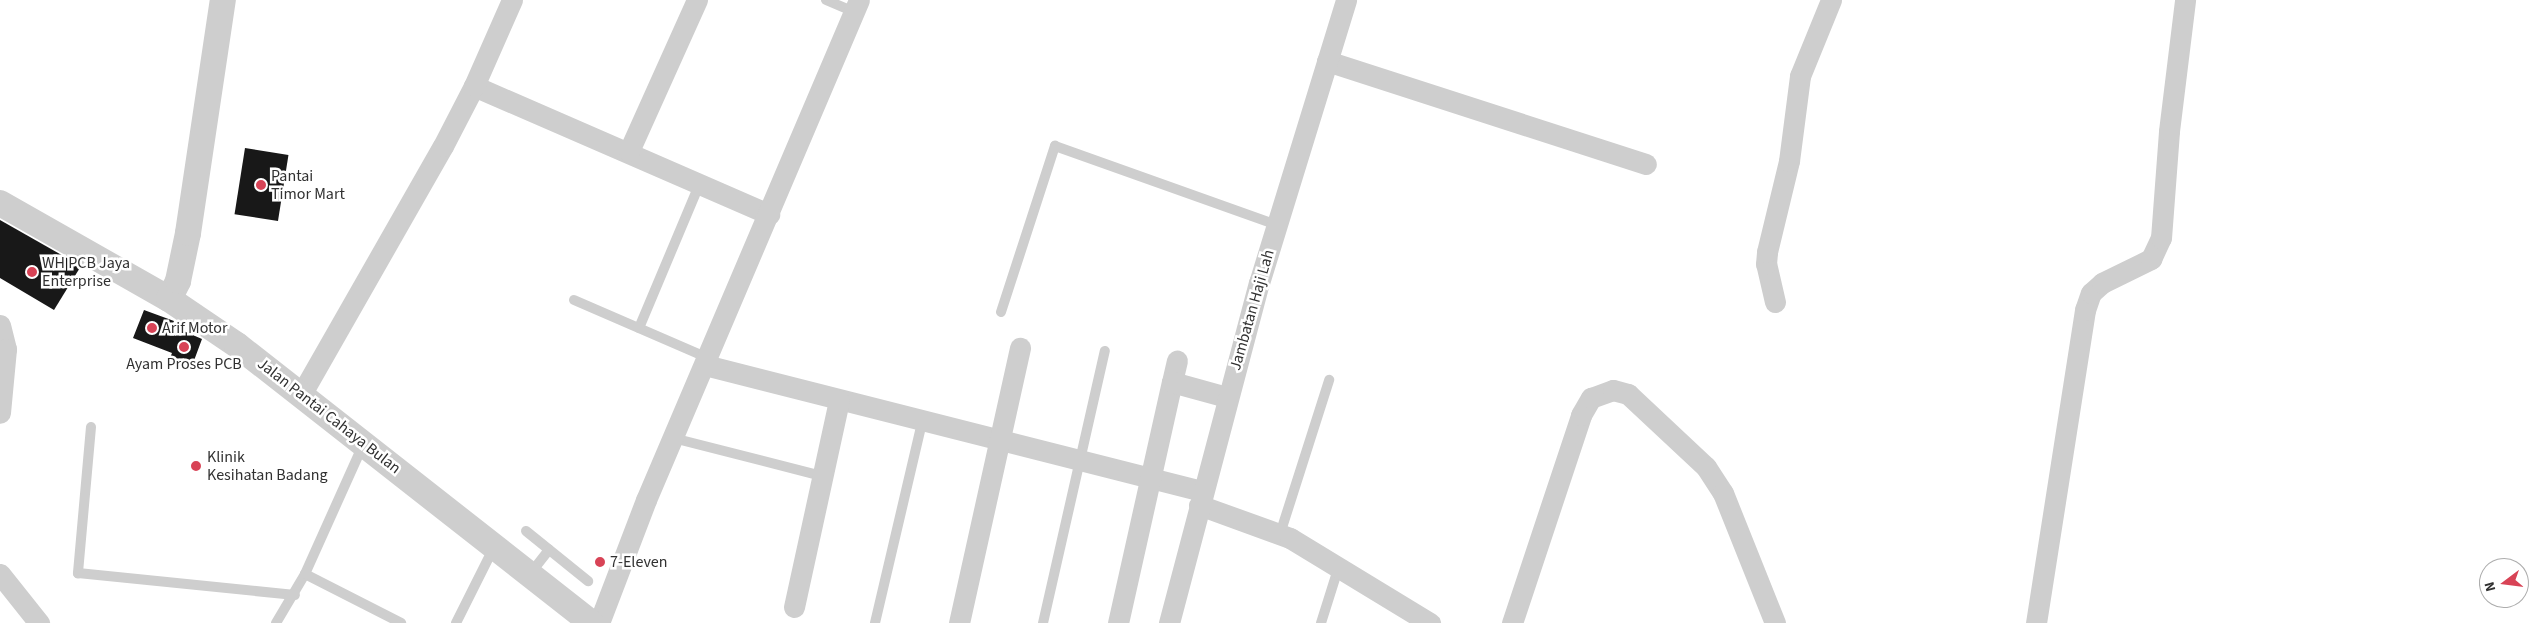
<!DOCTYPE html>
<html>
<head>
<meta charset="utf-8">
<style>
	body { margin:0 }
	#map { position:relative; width:2544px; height:623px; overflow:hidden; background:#fff; font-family:"Source Sans 3",sans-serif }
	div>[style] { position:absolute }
	.building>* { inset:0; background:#181818; transform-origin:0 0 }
	.service>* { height:10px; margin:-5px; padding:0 5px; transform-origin:5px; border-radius:5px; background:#cecece }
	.minor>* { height:21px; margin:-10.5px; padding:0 10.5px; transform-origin:10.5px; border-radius:10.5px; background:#cecece }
	.tertiary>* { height:26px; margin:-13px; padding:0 13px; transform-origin:13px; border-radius:13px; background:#cecece }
	.dots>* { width:14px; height:14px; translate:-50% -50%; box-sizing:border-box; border:2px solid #fff; border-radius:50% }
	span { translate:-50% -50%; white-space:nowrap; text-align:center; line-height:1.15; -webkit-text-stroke:5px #fff; paint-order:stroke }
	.poi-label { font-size:16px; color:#313131 }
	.left { translate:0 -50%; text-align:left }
	.street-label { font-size:16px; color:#313131 }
	.north { position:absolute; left:2479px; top:558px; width:50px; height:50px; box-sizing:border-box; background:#fff; border:1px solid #adadad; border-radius:50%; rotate:255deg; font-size:14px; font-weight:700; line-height:20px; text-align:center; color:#313131 }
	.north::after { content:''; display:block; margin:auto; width:18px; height:22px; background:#d84356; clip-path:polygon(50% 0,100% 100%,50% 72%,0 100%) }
</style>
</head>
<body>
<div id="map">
	<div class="building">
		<i style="left:245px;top:148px;width:44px;height:67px;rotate:9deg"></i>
		<i style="clip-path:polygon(0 220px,81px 266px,54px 310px,0 278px)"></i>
		<i style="clip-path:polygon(144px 310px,174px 321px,172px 326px,202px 339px,192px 366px,170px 358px,172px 353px,133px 338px)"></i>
	</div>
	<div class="service">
		<i style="left:826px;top:0;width:30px;rotate:23deg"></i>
		<i style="left:574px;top:300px;width:146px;rotate:23.4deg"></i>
		<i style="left:1001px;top:312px;width:175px;rotate:-72deg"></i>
		<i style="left:1055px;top:146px;width:236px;rotate:19.6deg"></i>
		<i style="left:639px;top:328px;width:157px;rotate:-67.2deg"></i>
		<i style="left:91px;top:427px;width:147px;rotate:95.1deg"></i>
		<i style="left:78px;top:573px;width:218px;rotate:5.8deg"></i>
		<i style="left:673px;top:438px;width:154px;rotate:14.3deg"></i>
		<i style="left:526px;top:531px;width:80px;rotate:38.9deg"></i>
		<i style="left:1280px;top:534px;width:162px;rotate:-72.3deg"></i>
		<i style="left:305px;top:574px;width:108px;rotate:27deg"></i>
		<i style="left:530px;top:574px;width:31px;rotate:-52deg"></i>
		<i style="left:276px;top:623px;width:57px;rotate:-59.4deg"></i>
		<i style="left:305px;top:574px;width:141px;rotate:-65.8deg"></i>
		<i style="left:456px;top:623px;width:85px;rotate:-63.4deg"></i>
		<i style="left:875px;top:623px;width:206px;rotate:-76.8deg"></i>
		<i style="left:1043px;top:623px;width:279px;rotate:-77.2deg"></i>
		<i style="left:1321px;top:623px;width:60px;rotate:-72.5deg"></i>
	</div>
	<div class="minor">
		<i style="left:1327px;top:61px;width:335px;rotate:17.9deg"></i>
		<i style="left:474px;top:86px;width:322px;rotate:23.5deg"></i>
		<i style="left:629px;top:151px;width:166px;rotate:-65.8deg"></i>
		<i style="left:1775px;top:302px;width:39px;rotate:-103deg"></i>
		<i style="left:1766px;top:264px;width:12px;rotate:-85deg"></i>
		<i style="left:1767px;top:252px;width:94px;rotate:-76.4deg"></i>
		<i style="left:1789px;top:161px;width:86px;rotate:-82.6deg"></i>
		<i style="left:1800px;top:76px;width:82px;rotate:-67.8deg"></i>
		<i style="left:0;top:325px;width:25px;rotate:76deg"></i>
		<i style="left:6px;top:349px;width:64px;rotate:95.4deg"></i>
		<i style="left:705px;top:365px;width:513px;rotate:14.23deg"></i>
		<i style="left:1172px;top:382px;width:22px;rotate:-77deg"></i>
		<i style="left:302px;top:393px;width:284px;rotate:-60.3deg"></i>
		<i style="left:443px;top:146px;width:68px;rotate:-62.7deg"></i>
		<i style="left:474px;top:86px;width:94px;rotate:-66.2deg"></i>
		<i style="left:1199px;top:505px;width:97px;rotate:19.9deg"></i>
		<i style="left:1290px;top:538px;width:164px;rotate:31.3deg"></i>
		<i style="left:0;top:574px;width:63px;rotate:51.5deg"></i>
		<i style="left:794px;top:607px;width:211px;rotate:-77.7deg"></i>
		<i style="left:599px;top:623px;width:132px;rotate:-69.1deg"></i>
		<i style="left:646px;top:500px;width:543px;rotate:-66.93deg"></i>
		<i style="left:959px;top:623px;width:282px;rotate:-77.5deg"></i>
		<i style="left:1118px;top:623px;width:247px;rotate:-77.4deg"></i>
		<i style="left:1172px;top:382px;width:57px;rotate:15.3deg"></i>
		<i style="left:1169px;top:623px;width:352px;rotate:-75.2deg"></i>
		<i style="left:1259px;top:283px;width:296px;rotate:-72.9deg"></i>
		<i style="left:1512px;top:623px;width:219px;rotate:-71.6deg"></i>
		<i style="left:1581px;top:415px;width:20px;rotate:-60deg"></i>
		<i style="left:1591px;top:398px;width:23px;rotate:-20deg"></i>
		<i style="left:1613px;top:390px;width:16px;rotate:15deg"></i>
		<i style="left:1628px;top:394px;width:107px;rotate:43.1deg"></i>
		<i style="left:1706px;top:467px;width:31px;rotate:57deg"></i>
		<i style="left:1723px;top:493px;width:140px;rotate:68.2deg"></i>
		<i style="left:2036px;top:623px;width:317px;rotate:-81.1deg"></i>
		<i style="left:2085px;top:310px;width:18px;rotate:-71deg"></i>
		<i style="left:2091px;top:293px;width:15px;rotate:-42deg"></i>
		<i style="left:2102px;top:283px;width:55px;rotate:-26.1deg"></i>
		<i style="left:2151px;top:259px;width:23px;rotate:-65deg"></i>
		<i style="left:2161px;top:238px;width:107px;rotate:-85.7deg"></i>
		<i style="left:2169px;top:131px;width:132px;rotate:-83deg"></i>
	</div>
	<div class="tertiary">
		<i style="left:0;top:203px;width:194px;rotate:29.6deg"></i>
		<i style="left:169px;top:299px;width:82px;rotate:34.1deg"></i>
		<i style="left:237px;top:345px;width:450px;rotate:38.1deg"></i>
		<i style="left:169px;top:299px;width:20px;rotate:-63deg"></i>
		<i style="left:178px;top:281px;width:49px;rotate:-78.2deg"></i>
		<i style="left:188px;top:233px;width:236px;rotate:-81.5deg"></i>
	</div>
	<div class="dots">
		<i style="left:261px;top:185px;background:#d84356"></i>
		<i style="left:32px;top:272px;background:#d84356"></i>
		<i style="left:152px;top:328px;background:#d84356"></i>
		<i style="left:184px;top:347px;background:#d84356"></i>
		<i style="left:196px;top:466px;background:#d84356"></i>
		<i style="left:600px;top:562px;background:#d84356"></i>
	</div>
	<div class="poi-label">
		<span class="left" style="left:271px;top:185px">Pantai<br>Timor Mart</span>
		<span class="left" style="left:42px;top:272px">WH PCB Jaya<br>Enterprise</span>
		<span class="left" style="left:162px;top:328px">Arif Motor</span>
		<span style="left:184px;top:364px">Ayam Proses PCB</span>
		<span class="left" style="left:207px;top:466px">Klinik<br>Kesihatan Badang</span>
		<span class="left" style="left:610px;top:562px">7-Eleven</span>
	</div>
	<div class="street-label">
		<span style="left:1252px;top:310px;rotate:-74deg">Jambatan Haji Lah</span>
		<span style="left:329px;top:416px;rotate:38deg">Jalan Pantai Cahaya Bulan</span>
	</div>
	<div class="north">N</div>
</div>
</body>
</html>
